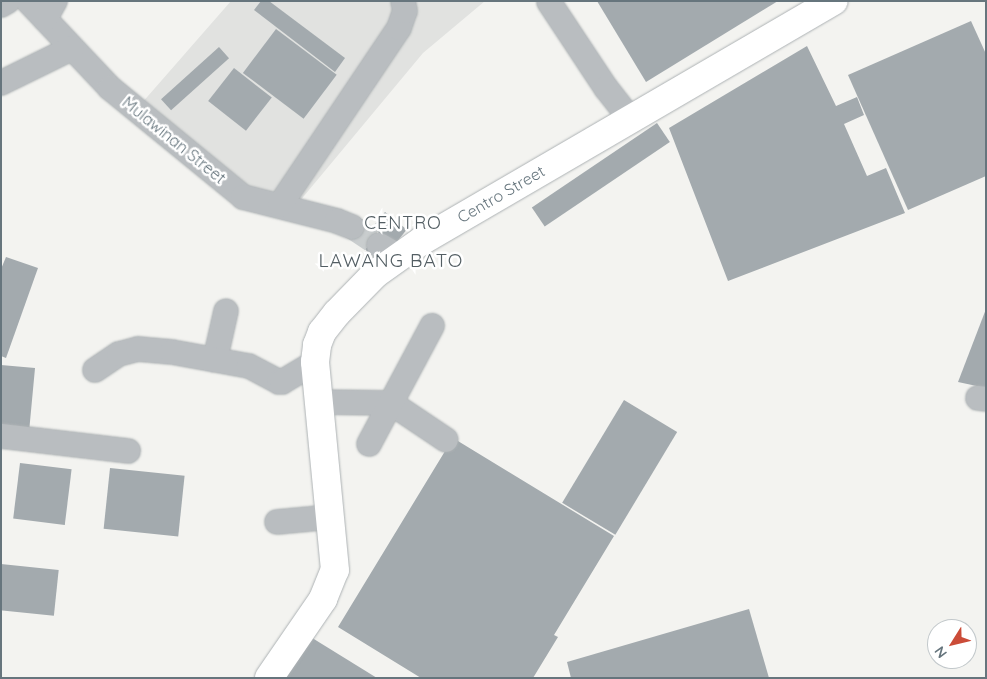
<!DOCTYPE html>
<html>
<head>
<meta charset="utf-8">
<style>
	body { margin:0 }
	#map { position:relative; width:987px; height:679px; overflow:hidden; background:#f3f3f0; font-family:Quicksand,sans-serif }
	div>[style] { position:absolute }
	.built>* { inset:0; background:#e1e2e0 }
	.building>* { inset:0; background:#a3aaae; transform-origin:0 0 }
	.minor-tunnel>* { height:24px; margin-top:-12px; transform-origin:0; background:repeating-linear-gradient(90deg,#c9cdce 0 24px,transparent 0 36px) }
	.roads { filter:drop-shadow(0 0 1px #adb2b4) drop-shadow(0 0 1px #adb2b4) }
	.minor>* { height:24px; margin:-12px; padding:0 12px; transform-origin:12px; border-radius:12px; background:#b9bdc0 }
	.major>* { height:28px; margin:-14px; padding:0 14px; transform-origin:14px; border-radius:14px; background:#fff }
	span { translate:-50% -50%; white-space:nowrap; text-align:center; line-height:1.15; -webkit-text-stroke:5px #fff; paint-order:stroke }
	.street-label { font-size:16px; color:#66757d }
	.neighbourhood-label { font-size:18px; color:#535e63; letter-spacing:1px }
	.quarter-label { font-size:19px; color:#535e63; letter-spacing:1px }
	.frame { position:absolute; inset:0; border:2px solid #66757d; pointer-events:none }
	.north { position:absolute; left:927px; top:619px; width:50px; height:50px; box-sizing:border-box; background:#fff; border:1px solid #c2c8cb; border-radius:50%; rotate:234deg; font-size:14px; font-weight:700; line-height:20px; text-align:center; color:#66757d }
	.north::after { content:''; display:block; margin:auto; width:18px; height:22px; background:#cb4c38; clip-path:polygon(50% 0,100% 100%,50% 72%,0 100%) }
</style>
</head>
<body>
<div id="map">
	<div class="built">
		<i style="clip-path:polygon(231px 1px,485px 1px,423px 53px,299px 202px,247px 187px,141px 104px)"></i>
	</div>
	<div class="building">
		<i style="clip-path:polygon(261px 1px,269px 1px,345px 58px,335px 72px,254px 10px)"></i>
		<i style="clip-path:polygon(597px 1px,778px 1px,646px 82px)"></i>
		<i style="clip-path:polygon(971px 21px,986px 54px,986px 176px,908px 210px,848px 75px)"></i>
		<i style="left:276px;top:29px;width:76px;height:55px;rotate:37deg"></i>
		<i style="clip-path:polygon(807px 46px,836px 106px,857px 97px,864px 115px,844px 124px,867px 176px,886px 168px,905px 213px,728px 281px,669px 128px)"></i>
		<i style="left:219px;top:47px;width:15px;height:78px;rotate:48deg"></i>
		<i style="left:234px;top:68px;width:48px;height:42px;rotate:38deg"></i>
		<i style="left:657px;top:123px;width:23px;height:151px;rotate:56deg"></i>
		<i style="left:385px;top:212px;width:28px;height:20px;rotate:39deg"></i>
		<i style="left:362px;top:219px;width:31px;height:16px;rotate:52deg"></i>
		<i style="clip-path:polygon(6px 257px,38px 268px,6px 358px,1px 356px,1px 269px)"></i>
		<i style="clip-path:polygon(986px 309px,986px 388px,958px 382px)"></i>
		<i style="clip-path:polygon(1px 365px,35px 368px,29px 432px,1px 430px)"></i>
		<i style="left:624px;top:400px;width:62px;height:120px;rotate:31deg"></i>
		<i style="clip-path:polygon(453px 438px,614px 536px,554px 635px,558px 637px,533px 678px,421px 678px,338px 627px)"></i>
		<i style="left:20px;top:463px;width:52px;height:56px;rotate:7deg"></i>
		<i style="left:110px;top:468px;width:75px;height:61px;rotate:6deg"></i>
		<i style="left:1px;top:564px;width:58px;height:46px;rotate:6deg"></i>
		<i style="clip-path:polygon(749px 609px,769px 678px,571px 678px,567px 662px)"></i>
		<i style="clip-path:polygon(309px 636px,377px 678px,284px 678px)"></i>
	</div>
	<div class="minor-tunnel">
		<i style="left:352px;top:227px;width:32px;rotate:34deg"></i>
	</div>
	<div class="roads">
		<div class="minor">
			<i style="left:28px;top:1px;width:120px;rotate:46.7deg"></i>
			<i style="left:110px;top:88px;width:172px;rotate:39.3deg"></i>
			<i style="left:243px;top:197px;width:97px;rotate:14.3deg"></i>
			<i style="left:337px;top:221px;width:16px;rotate:22deg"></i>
			<i style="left:549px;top:2px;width:103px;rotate:56.5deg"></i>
			<i style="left:606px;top:88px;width:39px;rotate:52deg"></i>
			<i style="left:1px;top:5px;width:8px;rotate:-30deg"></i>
			<i style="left:45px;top:19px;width:21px;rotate:-61deg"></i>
			<i style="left:1px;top:83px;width:79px;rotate:-26.2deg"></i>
			<i style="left:280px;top:205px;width:213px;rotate:-56.1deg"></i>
			<i style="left:399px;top:28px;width:18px;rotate:-71deg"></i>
			<i style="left:405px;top:11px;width:10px;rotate:-101deg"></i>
			<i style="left:379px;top:245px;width:22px;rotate:30deg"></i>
			<i style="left:215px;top:360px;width:50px;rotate:-77.3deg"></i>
			<i style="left:95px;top:370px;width:29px;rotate:-34deg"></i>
			<i style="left:119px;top:354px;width:20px;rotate:-15deg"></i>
			<i style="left:138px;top:349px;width:34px;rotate:5deg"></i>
			<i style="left:172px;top:352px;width:78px;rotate:10.3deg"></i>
			<i style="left:249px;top:366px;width:34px;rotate:28deg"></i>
			<i style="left:279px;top:382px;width:3px"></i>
			<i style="left:282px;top:382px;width:39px;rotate:-31deg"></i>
			<i style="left:978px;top:398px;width:8px;rotate:7deg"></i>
			<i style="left:319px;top:402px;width:72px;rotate:0.8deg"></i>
			<i style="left:391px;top:403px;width:66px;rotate:33.9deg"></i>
			<i style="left:1px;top:436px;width:128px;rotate:6.7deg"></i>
			<i style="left:369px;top:444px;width:134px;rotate:-61.9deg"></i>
			<i style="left:277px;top:522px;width:54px;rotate:-5.3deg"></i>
		</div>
		<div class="major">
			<i style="left:269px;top:678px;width:96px;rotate:-55.6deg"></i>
			<i style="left:323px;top:599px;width:31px;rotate:-68deg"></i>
			<i style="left:335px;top:570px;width:209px;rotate:-95.5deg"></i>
			<i style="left:315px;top:362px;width:17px;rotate:-83deg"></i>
			<i style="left:317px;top:345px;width:14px;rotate:-69deg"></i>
			<i style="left:322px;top:332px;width:24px;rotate:-52deg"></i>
			<i style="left:337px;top:313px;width:54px;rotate:-45.7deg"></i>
			<i style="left:375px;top:274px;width:59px;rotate:-35.3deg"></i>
			<i style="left:423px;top:240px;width:475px;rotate:-30.2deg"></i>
		</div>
	</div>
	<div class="street-label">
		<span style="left:174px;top:140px;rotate:39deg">Mulawinan Street</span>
		<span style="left:501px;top:194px;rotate:-30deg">Centro Street</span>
	</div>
	<div class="neighbourhood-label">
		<span style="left:403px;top:223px">CENTRO</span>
	</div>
	<div class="quarter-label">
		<span style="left:391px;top:261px">LAWANG BATO</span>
	</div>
	<div class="frame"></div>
	<div class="north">N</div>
</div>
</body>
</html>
